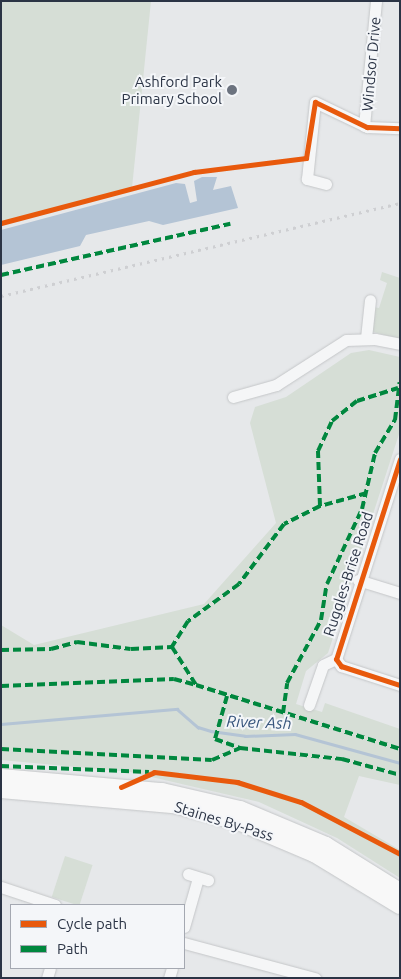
<!DOCTYPE html>
<html>
<head>
<meta charset="utf-8">
<style>
	body { margin:0 }
	#map { position:relative; width:401px; height:979px; overflow:hidden; background:#e6e8ea; font-family:Ubuntu,sans-serif }
	div>[style] { position:absolute }
	.green>* { inset:0; background:#d6ded6; transform-origin:0 0 }
	.water>* { inset:0; background:#b4c4d5 }
	.stream>* { height:2.5px; margin:-1.25px; padding:0 1.25px; transform-origin:1.25px; border-radius:1.25px; background:#b4c4d5 }
	.roads { filter:drop-shadow(0 0 1px #c4c6c8) drop-shadow(0 0 1px #c4c6c8) }
	.minor>* { height:11px; margin:-5.5px; padding:0 5.5px; transform-origin:5.5px; border-radius:5.5px; background:#f5f6f7 }
	.highway>* { height:16px; margin:-8px; padding:0 8px; transform-origin:8px; border-radius:8px; background:#f8f8f8 }
	.rail>* { height:2.5px; margin-top:-1.25px; transform-origin:0; background:repeating-linear-gradient(90deg,#cecfd2 0 2.5px,transparent 0 7.5px) }
	.quiet>* { height:4px; margin-top:-2px; transform-origin:0; background:repeating-linear-gradient(90deg,#00873e 0 8px,transparent 0 12px) }
	.cycleway>* { height:5px; margin:-2.5px; padding:0 2.5px; transform-origin:2.5px; border-radius:2.5px; background:#e8590c }
	.dots>* { width:14px; height:14px; translate:-50% -50%; box-sizing:border-box; border:2px solid #f4f6f9; border-radius:50% }
	span { translate:-50% -50%; white-space:nowrap; text-align:center; line-height:1.15; -webkit-text-stroke:4px #f4f6f9; paint-order:stroke }
	.street-label { font-size:15px; color:#2b3445 }
	.poi-label { font-size:15px; color:#2b3445 }
	.right { translate:-100% -50%; text-align:right }
	.water-label { font-size:16px; color:#34527a; font-style:italic }
	.frame { position:absolute; inset:0; border:2px solid #2b3445; pointer-events:none }
	.legend { position:absolute; left:10px; top:904px; width:175px; height:65px; box-sizing:border-box; background:#f4f6f9; border:1px solid #a4a8b1; margin:0; padding:6px 9px; list-style:none; font-size:15px; color:#2b3445 }
	.legend li { display:flex; align-items:center; gap:10px; height:25px }
	.legend b { width:25px; border:1px solid #a4a8b1 }
</style>
</head>
<body>
<div id="map">
	<div class="green">
		<i style="clip-path:polygon(1px 1px,151px 1px,132px 188px,1px 223px)"></i>
		<i style="clip-path:polygon(382px 272px,400px 278px,400px 339px,373px 332px,374px 307px,379px 308px,387px 283px,380px 280px)"></i>
		<i style="clip-path:polygon(369px 350px,400px 357px,400px 431px,328px 653px,306px 671px,296px 704px,322px 712px,325px 703px,400px 729px,400px 785px,359px 776px,344px 817px,400px 850px,400px 878px,337px 838px,259px 802px,130px 772px,1px 760px,1px 625px,34px 645px,204px 604px,276px 523px,250px 423px,255px 407px,286px 397px,351px 353px)"></i>
		<i style="left:65px;top:856px;width:29px;height:43px;rotate:18deg"></i>
	</div>
	<div class="water">
		<i style="clip-path:polygon(202px 177px,217px 177px,213px 190px,231px 186px,238px 208px,163px 225px,149px 221px,86px 235px,80px 246px,1px 265px,1px 230px,176px 183px,185px 184px,190px 203px,197px 201px,194px 181px)"></i>
	</div>
	<div class="stream">
		<i style="left:1px;top:724px;width:177px;rotate:-4.9deg"></i>
		<i style="left:177px;top:709px;width:28px;rotate:41deg"></i>
		<i style="left:198px;top:727px;width:14px;rotate:17deg"></i>
		<i style="left:211px;top:731px;width:34px;rotate:8deg"></i>
		<i style="left:245px;top:736px;width:50px;rotate:-2.3deg"></i>
		<i style="left:295px;top:734px;width:109px;rotate:15.4deg"></i>
	</div>
	<div class="roads">
		<div class="minor">
			<i style="left:364px;top:126px;width:126px;rotate:-84.5deg"></i>
			<i style="left:326px;top:184px;width:20px;rotate:-165deg"></i>
			<i style="left:307px;top:179px;width:77px;rotate:-84.1deg"></i>
			<i style="left:315px;top:102px;width:58px;rotate:25.7deg"></i>
			<i style="left:367px;top:127px;width:33px;rotate:2deg"></i>
			<i style="left:366px;top:338px;width:38px;rotate:-84deg"></i>
			<i style="left:233px;top:397px;width:45px;rotate:-15.6deg"></i>
			<i style="left:276px;top:385px;width:83px;rotate:-32.7deg"></i>
			<i style="left:346px;top:340px;width:29px;rotate:-2deg"></i>
			<i style="left:375px;top:339px;width:25px;rotate:11deg"></i>
			<i style="left:400px;top:459px;width:210px;rotate:107.7deg"></i>
			<i style="left:336px;top:659px;width:9px;rotate:54deg"></i>
			<i style="left:341px;top:666px;width:62px;rotate:17.9deg"></i>
			<i style="left:358px;top:580px;width:44px;rotate:17.2deg"></i>
			<i style="left:309px;top:705px;width:42px;rotate:-70.7deg"></i>
			<i style="left:323px;top:665px;width:14px;rotate:-25deg"></i>
			<i style="left:188px;top:874px;width:21px;rotate:17deg"></i>
			<i style="left:1px;top:887px;width:57px;rotate:18.4deg"></i>
			<i style="left:184px;top:927px;width:51px;rotate:-74.1deg"></i>
			<i style="left:184px;top:943px;width:136px;rotate:15deg"></i>
			<i style="left:47px;top:978px;width:10px;rotate:-73deg"></i>
			<i style="left:169px;top:978px;width:10px;rotate:-73deg"></i>
		</div>
		<div class="highway">
			<i style="left:1px;top:777px;width:162px;rotate:5deg"></i>
			<i style="left:162px;top:791px;width:80px;rotate:13deg"></i>
			<i style="left:240px;top:809px;width:93px;rotate:22.7deg"></i>
			<i style="left:326px;top:845px;width:87px;rotate:31.9deg"></i>
			<i style="left:1px;top:790px;width:174px;rotate:5deg"></i>
			<i style="left:174px;top:805px;width:66px;rotate:14.9deg"></i>
			<i style="left:238px;top:822px;width:82px;rotate:22.8deg"></i>
			<i style="left:314px;top:854px;width:100px;rotate:31.2deg"></i>
		</div>
	</div>
	<div class="rail">
		<i style="left:1px;top:296px;width:410px;rotate:-13.1deg"></i>
	</div>
	<div class="quiet">
		<i style="left:1px;top:275px;width:235px;rotate:-12.6deg"></i>
		<i style="left:367px;top:493px;width:49px;rotate:164.5deg"></i>
		<i style="left:320px;top:506px;width:40px;rotate:153.4deg"></i>
		<i style="left:284px;top:524px;width:75px;rotate:126.9deg"></i>
		<i style="left:239px;top:584px;width:63px;rotate:144deg"></i>
		<i style="left:188px;top:621px;width:31px;rotate:122deg"></i>
		<i style="left:172px;top:647px;width:45px;rotate:57.7deg"></i>
		<i style="left:196px;top:685px;width:214px;rotate:17.4deg"></i>
		<i style="left:320px;top:506px;width:55px;rotate:-92.1deg"></i>
		<i style="left:318px;top:451px;width:33px;rotate:-65deg"></i>
		<i style="left:332px;top:421px;width:32px;rotate:-39deg"></i>
		<i style="left:357px;top:401px;width:43px;rotate:-17.6deg"></i>
		<i style="left:1px;top:650px;width:50px;rotate:-1.1deg"></i>
		<i style="left:51px;top:649px;width:27px;rotate:-15deg"></i>
		<i style="left:77px;top:642px;width:54px;rotate:7.4deg"></i>
		<i style="left:131px;top:649px;width:41px;rotate:-2.8deg"></i>
		<i style="left:1px;top:686px;width:173px;rotate:-2.3deg"></i>
		<i style="left:174px;top:679px;width:23px;rotate:15deg"></i>
		<i style="left:227px;top:696px;width:45px;rotate:105.6deg"></i>
		<i style="left:215px;top:739px;width:27px;rotate:20deg"></i>
		<i style="left:283px;top:713px;width:30px;rotate:-82deg"></i>
		<i style="left:287px;top:683px;width:72px;rotate:-61.6deg"></i>
		<i style="left:321px;top:620px;width:36px;rotate:-81deg"></i>
		<i style="left:327px;top:584px;width:83px;rotate:-65deg"></i>
		<i style="left:362px;top:509px;width:57px;rotate:-76.9deg"></i>
		<i style="left:375px;top:453px;width:39px;rotate:-59deg"></i>
		<i style="left:395px;top:420px;width:38px;rotate:-83deg"></i>
		<i style="left:1px;top:749px;width:211px;rotate:3deg"></i>
		<i style="left:212px;top:760px;width:30px;rotate:-23deg"></i>
		<i style="left:240px;top:748px;width:103px;rotate:6.2deg"></i>
		<i style="left:342px;top:759px;width:60px;rotate:15.4deg"></i>
		<i style="left:1px;top:766px;width:148px;rotate:2.3deg"></i>
	</div>
	<div class="cycleway">
		<i style="left:315px;top:102px;width:58px;rotate:25.7deg"></i>
		<i style="left:367px;top:127px;width:33px;rotate:2deg"></i>
		<i style="left:1px;top:223px;width:200px;rotate:-14.8deg"></i>
		<i style="left:194px;top:172px;width:113px;rotate:-7.1deg"></i>
		<i style="left:306px;top:158px;width:57px;rotate:-80.9deg"></i>
		<i style="left:400px;top:459px;width:210px;rotate:107.7deg"></i>
		<i style="left:336px;top:659px;width:9px;rotate:54deg"></i>
		<i style="left:341px;top:666px;width:62px;rotate:17.9deg"></i>
		<i style="left:121px;top:787px;width:36px;rotate:-24deg"></i>
		<i style="left:154px;top:772px;width:84px;rotate:6.9deg"></i>
		<i style="left:237px;top:782px;width:67px;rotate:17.4deg"></i>
		<i style="left:301px;top:802px;width:112px;rotate:27.7deg"></i>
	</div>
	<div class="dots">
		<i style="left:232px;top:90px;background:#6c737f"></i>
	</div>
	<div class="street-label">
		<span style="left:371px;top:64px;rotate:-85deg">Windsor Drive</span>
		<span style="left:348px;top:574px;rotate:-72deg">Ruggles-Brise Road</span>
		<span style="left:224px;top:821px;rotate:17deg">Staines By-Pass</span>
	</div>
	<div class="poi-label">
		<span class="right" style="left:222px;top:90px">Ashford Park<br>Primary School</span>
	</div>
	<div class="water-label">
		<span style="left:259px;top:722px;rotate:2deg">River Ash</span>
	</div>
	<div class="frame"></div>
	<ul class="legend">
	<li><b style="height:6px;background:#e8590c"></b>Cycle path</li>
	<li><b style="height:6px;background:#00873e"></b>Path</li>
	</ul>
</div>
</body>
</html>
